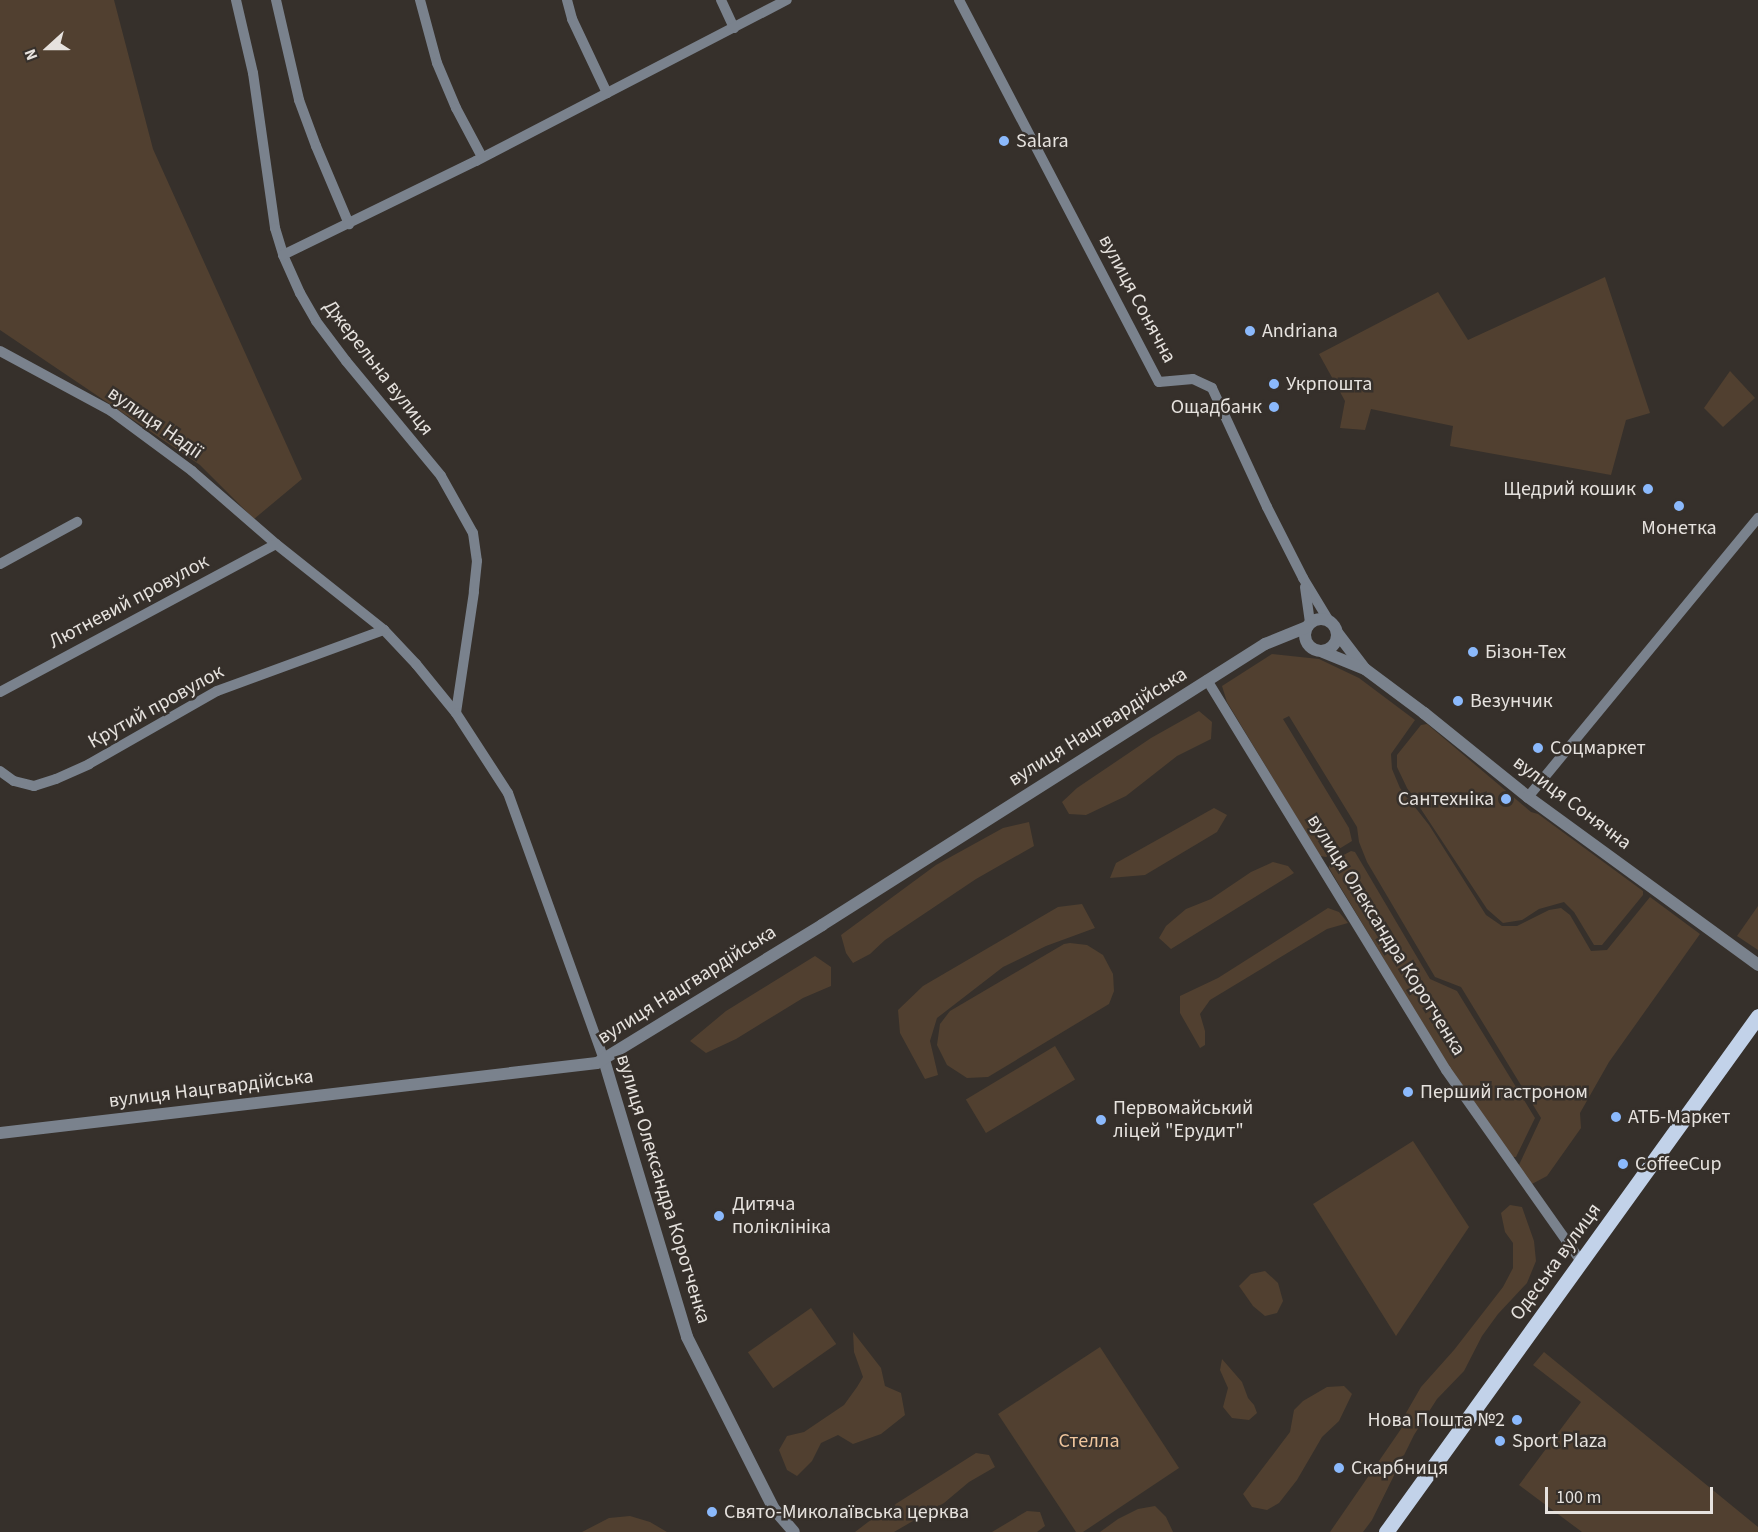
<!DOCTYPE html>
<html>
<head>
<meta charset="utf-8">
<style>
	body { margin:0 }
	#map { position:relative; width:1758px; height:1532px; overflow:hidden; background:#36302b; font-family:"Source Sans 3",sans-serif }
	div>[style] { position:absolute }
	.green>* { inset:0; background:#514030; transform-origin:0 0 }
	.minor>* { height:10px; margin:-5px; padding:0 5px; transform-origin:5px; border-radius:5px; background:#7a828d }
	.tertiary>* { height:12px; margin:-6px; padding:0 6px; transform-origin:6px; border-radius:6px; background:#7a828d }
	.tertiary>.ring { margin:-6px; padding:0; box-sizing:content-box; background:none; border:12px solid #7a828d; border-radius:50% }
	.primary>* { height:15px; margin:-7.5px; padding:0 7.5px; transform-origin:7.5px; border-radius:7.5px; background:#c2d2e9 }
	.dots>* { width:16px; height:16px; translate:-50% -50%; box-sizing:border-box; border:3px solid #36302b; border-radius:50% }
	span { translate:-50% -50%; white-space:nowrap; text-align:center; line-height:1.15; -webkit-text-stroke:5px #36302b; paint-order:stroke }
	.poi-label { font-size:20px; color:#e6e2de }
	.left { translate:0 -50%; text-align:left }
	.right { translate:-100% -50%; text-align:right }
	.street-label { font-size:20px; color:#e6e2de }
	.park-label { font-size:20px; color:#f0c69d }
	.north { position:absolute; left:18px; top:18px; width:60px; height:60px; -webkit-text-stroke:4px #36302b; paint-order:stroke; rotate:249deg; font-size:16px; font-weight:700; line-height:24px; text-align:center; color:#e6e2de }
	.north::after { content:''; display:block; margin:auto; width:21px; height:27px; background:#e6e2de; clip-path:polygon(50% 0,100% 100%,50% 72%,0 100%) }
	.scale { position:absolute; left:1545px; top:1487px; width:168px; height:27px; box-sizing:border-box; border:3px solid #e6e2de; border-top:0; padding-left:8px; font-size:18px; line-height:21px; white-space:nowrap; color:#e6e2de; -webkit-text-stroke:4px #36302b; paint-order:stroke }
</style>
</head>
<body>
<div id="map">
	<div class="green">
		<i style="clip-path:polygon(0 0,114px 0,153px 149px,302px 479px,254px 519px,200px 465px,0 330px)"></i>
		<i style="clip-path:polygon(1605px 277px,1650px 413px,1626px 420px,1611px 475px,1450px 446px,1453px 426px,1371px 409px,1365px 430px,1340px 428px,1345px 401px,1319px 354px,1438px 292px,1468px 340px)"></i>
		<i style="clip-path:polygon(1730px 371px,1755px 398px,1723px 427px,1704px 408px)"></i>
		<i style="clip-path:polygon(1272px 654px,1319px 659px,1359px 678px,1415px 720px,1391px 754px,1392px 769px,1400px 788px,1429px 825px,1486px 915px,1502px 926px,1517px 926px,1549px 910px,1561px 908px,1570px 915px,1591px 951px,1607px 950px,1650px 897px,1700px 934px,1609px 1062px,1580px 1113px,1581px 1128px,1547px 1176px,1530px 1185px,1518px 1167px,1541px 1118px,1461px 987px,1435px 977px,1367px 862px,1359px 842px,1357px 827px,1289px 716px,1283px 719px,1349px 828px,1352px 841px,1326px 857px,1320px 856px,1227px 702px,1222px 686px)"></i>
		<i style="clip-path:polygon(1199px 711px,1212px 722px,1211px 739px,1177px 756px,1126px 796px,1086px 815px,1069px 814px,1062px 802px,1077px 788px,1151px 738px)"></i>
		<i style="clip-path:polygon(1427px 724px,1531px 812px,1538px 814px,1643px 891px,1643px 895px,1602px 945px,1594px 945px,1574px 912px,1564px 902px,1539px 909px,1522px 920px,1503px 923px,1487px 909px,1407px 788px,1397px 767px,1397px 755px,1421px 725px)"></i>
		<i style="clip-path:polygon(1214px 808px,1227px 815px,1217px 832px,1145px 875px,1110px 878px,1116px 863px)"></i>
		<i style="clip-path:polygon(1029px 822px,1034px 846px,976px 879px,885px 940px,870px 954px,853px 963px,846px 953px,841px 935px,936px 865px,1003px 828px)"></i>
		<i style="clip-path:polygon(1351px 851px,1355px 852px,1430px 979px,1457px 991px,1535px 1118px,1516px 1157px,1511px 1157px,1454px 1076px,1329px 868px,1329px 863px)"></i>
		<i style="clip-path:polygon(1273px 862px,1288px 866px,1294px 873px,1171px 949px,1159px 938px,1166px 926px,1186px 909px,1211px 899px,1251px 872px)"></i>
		<i style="clip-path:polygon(1082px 904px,1095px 928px,1046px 946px,1003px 967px,937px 1018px,930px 1041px,938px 1075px,925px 1079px,900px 1033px,898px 1010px,923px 986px,1058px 907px)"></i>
		<i style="clip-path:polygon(1758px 906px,1758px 950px,1737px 936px)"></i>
		<i style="clip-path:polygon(1328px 908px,1339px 912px,1348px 923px,1327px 929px,1210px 1000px,1200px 1014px,1205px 1031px,1205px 1045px,1200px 1048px,1180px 1013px,1180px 996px,1218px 978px)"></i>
		<i style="clip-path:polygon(1070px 943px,1087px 945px,1103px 955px,1113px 974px,1114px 991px,1109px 1004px,988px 1077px,967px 1078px,947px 1065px,937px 1045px,940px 1024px,950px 1011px,1064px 944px)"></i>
		<i style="clip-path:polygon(815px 956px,831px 967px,831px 986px,803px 998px,736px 1039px,706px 1053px,690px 1041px,726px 1011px)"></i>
		<i style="left:1055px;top:1046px;width:39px;height:104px;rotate:59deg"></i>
		<i style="clip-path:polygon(1413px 1141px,1469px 1227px,1396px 1336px,1313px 1204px)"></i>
		<i style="clip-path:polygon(1510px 1205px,1522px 1207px,1534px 1241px,1536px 1261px,1527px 1283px,1498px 1314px,1482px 1336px,1464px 1371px,1437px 1399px,1414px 1435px,1372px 1520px,1363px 1532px,1330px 1532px,1401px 1429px,1406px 1413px,1421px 1387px,1454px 1350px,1503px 1287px,1513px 1268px,1513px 1243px,1505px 1232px,1501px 1213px)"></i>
		<i style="clip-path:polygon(1265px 1271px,1278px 1283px,1283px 1301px,1277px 1313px,1265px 1316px,1253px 1306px,1239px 1286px,1251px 1274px)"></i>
		<i style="left:811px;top:1308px;width:44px;height:77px;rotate:55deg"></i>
		<i style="clip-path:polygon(853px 1332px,881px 1368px,885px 1386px,901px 1393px,905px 1415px,881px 1434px,853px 1444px,838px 1435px,821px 1443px,812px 1461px,797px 1476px,787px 1470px,779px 1450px,787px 1436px,804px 1432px,844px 1405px,857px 1387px,863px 1377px,854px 1352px)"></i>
		<i style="clip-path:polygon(1100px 1347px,1179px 1468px,1083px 1532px,1076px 1532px,998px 1414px)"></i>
		<i style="clip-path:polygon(1544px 1352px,1758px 1527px,1758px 1532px,1582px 1532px,1519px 1485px,1581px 1402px,1533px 1365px)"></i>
		<i style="clip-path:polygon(1222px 1359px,1242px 1382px,1248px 1398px,1254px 1405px,1257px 1413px,1249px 1420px,1232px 1418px,1223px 1407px,1228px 1388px,1220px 1370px)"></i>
		<i style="clip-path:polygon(1344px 1386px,1352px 1394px,1339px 1421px,1322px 1437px,1297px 1480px,1279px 1503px,1267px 1510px,1252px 1507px,1243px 1494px,1290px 1432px,1294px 1410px,1303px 1401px,1327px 1387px)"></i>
		<i style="clip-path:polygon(976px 1453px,989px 1455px,995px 1467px,969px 1482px,944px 1503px,894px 1532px,855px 1532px,872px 1519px)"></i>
		<i style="clip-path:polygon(1155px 1506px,1166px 1517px,1173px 1532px,1100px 1532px,1118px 1519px,1138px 1509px)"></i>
		<i style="clip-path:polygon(1027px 1511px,1040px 1512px,1045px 1526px,1037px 1532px,992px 1532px)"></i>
		<i style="clip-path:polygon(630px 1516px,650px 1522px,667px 1532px,582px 1532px,609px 1518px)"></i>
	</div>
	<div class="minor">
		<i style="left:236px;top:0;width:75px;rotate:76.9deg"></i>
		<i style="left:253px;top:73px;width:157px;rotate:81.9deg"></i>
		<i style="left:275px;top:228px;width:28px;rotate:73deg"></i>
		<i style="left:283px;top:255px;width:42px;rotate:65.9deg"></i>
		<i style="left:300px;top:293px;width:32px;rotate:60deg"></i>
		<i style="left:316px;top:321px;width:50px;rotate:53.1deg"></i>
		<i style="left:346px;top:361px;width:149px;rotate:50.4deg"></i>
		<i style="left:441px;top:476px;width:65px;rotate:60.7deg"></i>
		<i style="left:473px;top:533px;width:28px;rotate:82deg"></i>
		<i style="left:477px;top:561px;width:31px;rotate:96deg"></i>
		<i style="left:474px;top:592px;width:122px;rotate:98.5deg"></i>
		<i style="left:276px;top:0;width:103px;rotate:77deg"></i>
		<i style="left:299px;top:100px;width:49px;rotate:69.7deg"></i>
		<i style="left:316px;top:146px;width:85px;rotate:67.1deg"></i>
		<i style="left:420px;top:0;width:65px;rotate:74.9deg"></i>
		<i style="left:437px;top:63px;width:49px;rotate:67.1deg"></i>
		<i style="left:456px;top:108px;width:55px;rotate:62deg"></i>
		<i style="left:567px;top:0;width:20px;rotate:75deg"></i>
		<i style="left:572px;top:19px;width:82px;rotate:64.7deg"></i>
		<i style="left:721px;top:0;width:31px;rotate:65deg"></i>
		<i style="left:959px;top:0;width:431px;rotate:62.4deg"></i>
		<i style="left:1159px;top:382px;width:34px;rotate:-5deg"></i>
		<i style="left:1193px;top:379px;width:21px;rotate:25deg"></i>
		<i style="left:1212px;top:388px;width:131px;rotate:65.2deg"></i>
		<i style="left:1267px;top:507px;width:80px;rotate:63.1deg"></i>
		<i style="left:1303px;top:578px;width:50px;rotate:58.8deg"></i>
		<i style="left:283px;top:255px;width:215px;rotate:-26deg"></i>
		<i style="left:476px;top:161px;width:350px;rotate:-27.4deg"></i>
		<i style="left:0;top:351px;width:126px;rotate:28.4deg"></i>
		<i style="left:111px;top:411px;width:101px;rotate:36.5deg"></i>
		<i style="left:192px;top:471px;width:111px;rotate:41deg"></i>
		<i style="left:276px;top:544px;width:138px;rotate:38.5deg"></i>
		<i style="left:384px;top:630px;width:47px;rotate:46.7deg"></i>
		<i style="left:416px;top:664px;width:63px;rotate:50.8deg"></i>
		<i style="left:456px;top:713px;width:95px;rotate:57deg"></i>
		<i style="left:508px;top:793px;width:284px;rotate:70.2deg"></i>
		<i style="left:0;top:564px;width:88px;rotate:-28.6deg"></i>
		<i style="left:1305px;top:587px;width:36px;rotate:82deg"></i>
		<i style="left:1207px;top:680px;width:457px;rotate:58.5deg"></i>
		<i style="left:1446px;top:1070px;width:236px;rotate:54.8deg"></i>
		<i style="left:0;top:692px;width:313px;rotate:-28.2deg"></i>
		<i style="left:0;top:771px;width:17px;rotate:36deg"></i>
		<i style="left:14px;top:781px;width:21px;rotate:14deg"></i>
		<i style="left:34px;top:786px;width:23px;rotate:-18deg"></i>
		<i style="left:56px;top:779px;width:36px;rotate:-24deg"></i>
		<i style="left:89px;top:764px;width:147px;rotate:-29.7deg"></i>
		<i style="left:217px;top:691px;width:178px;rotate:-20.1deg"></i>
		<i style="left:1528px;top:797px;width:362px;rotate:-50.5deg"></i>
	</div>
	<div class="tertiary">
		<i class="ring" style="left:1305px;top:619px;width:20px;height:20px"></i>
		<i style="left:1338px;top:634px;width:43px;rotate:52.6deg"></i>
		<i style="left:1323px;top:652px;width:45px;rotate:22deg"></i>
		<i style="left:1365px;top:669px;width:74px;rotate:36.7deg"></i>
		<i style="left:1424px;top:713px;width:134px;rotate:38.9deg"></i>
		<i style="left:1528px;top:797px;width:285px;rotate:36.1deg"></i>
		<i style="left:604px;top:1060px;width:289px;rotate:73.3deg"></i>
		<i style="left:687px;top:1337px;width:193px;rotate:63.2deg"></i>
		<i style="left:774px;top:1509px;width:30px;rotate:49deg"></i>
		<i style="left:0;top:1133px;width:601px;rotate:-6.69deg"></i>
		<i style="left:597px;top:1063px;width:264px;rotate:-31.5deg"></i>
		<i style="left:822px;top:925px;width:525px;rotate:-32.39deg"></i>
		<i style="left:1265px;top:644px;width:45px;rotate:-22deg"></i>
	</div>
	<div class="primary">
		<i style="left:1386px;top:1532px;width:636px;rotate:-54.21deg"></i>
	</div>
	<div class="dots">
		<i style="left:1004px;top:141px;background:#8bb9fc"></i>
		<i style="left:1250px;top:331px;background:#8bb9fc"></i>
		<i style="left:1274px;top:384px;background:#8bb9fc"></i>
		<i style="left:1274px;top:407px;background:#8bb9fc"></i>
		<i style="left:1648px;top:489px;background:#8bb9fc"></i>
		<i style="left:1679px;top:506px;background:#8bb9fc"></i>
		<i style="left:1473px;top:652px;background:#8bb9fc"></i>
		<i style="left:1458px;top:701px;background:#8bb9fc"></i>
		<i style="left:1538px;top:748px;background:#8bb9fc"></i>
		<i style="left:1506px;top:799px;background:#8bb9fc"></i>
		<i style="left:1408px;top:1092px;background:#8bb9fc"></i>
		<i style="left:1616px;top:1117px;background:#8bb9fc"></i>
		<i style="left:1101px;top:1120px;background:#8bb9fc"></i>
		<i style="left:1623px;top:1164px;background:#8bb9fc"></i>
		<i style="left:719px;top:1216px;background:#8bb9fc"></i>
		<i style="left:1517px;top:1420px;background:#8bb9fc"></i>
		<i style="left:1500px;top:1441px;background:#8bb9fc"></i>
		<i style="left:1339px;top:1468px;background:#8bb9fc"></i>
		<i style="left:712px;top:1512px;background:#8bb9fc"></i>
	</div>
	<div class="poi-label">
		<span class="left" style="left:1016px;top:141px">Salara</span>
		<span class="left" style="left:1262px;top:331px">Andriana</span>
		<span class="left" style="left:1286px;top:384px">Укрпошта</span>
		<span class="right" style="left:1262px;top:407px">Ощадбанк</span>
		<span class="right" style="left:1636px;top:489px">Щедрий кошик</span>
		<span style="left:1679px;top:528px">Монетка</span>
		<span class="left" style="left:1485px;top:652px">Бізон-Тех</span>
		<span class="left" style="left:1470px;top:701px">Везунчик</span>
		<span class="left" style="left:1550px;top:748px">Соцмаркет</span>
		<span class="right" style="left:1494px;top:799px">Сантехніка</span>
		<span class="left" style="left:1420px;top:1092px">Перший гастроном</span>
		<span class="left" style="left:1113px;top:1120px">Первомайський<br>ліцей "Ерудит"</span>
		<span class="left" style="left:1628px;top:1117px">АТБ-Маркет</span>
		<span class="left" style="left:1635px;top:1164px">CoffeeCup</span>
		<span class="left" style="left:732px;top:1216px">Дитяча<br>поліклініка</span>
		<span class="right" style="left:1505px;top:1420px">Нова Пошта №2</span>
		<span class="left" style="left:1512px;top:1441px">Sport Plaza</span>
		<span class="left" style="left:1351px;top:1468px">Скарбниця</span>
		<span class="left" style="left:724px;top:1512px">Свято-Миколаївська церква</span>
	</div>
	<div class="street-label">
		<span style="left:1137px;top:299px;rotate:62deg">вулиця Сонячна</span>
		<span style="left:378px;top:368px;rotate:52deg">Джерельна вулиця</span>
		<span style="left:155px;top:423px;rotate:35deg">вулиця Надії</span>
		<span style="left:129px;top:602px;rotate:-28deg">Лютневий провулок</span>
		<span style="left:156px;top:707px;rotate:-29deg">Крутий провулок</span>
		<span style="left:1098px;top:727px;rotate:-32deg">вулиця Нацгвардійська</span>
		<span style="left:1572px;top:803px;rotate:37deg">вулиця Сонячна</span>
		<span style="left:1386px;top:935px;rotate:58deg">вулиця Олександра Коротченка</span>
		<span style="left:687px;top:985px;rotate:-32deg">вулиця Нацгвардійська</span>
		<span style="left:211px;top:1089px;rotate:-7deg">вулиця Нацгвардійська</span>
		<span style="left:663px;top:1189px;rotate:73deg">вулиця Олександра Коротченка</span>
		<span style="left:1556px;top:1262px;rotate:-54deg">Одеська вулиця</span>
	</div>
	<div class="park-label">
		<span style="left:1089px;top:1441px">Стелла</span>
	</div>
	<div class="north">N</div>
	<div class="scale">100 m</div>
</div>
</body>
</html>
